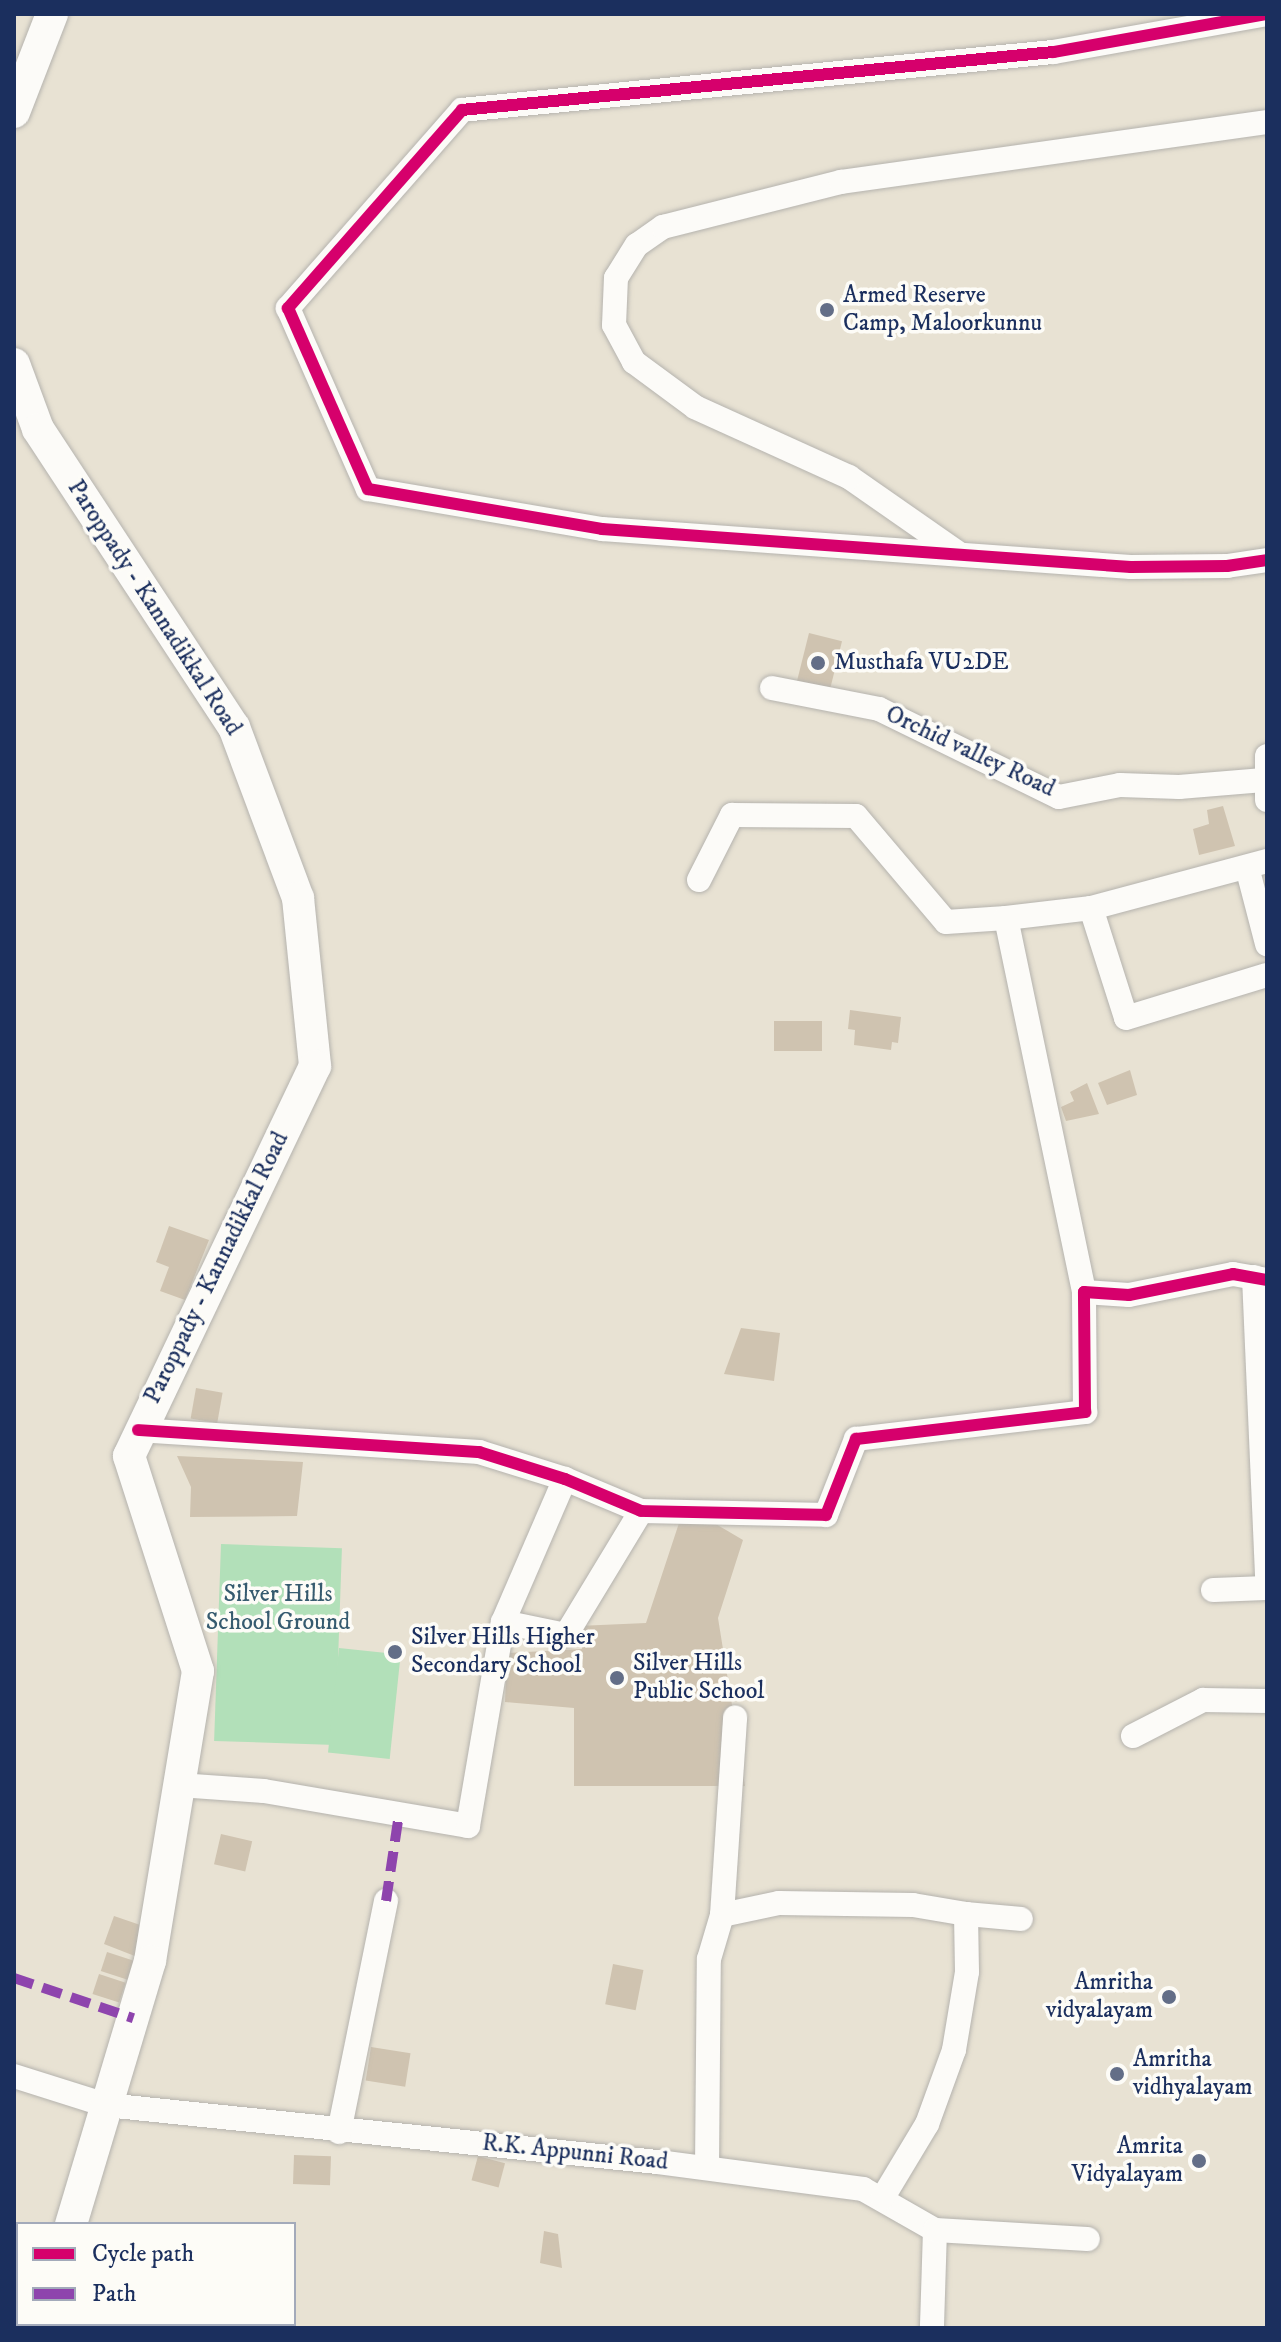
<!DOCTYPE html>
<html>
<head>
<meta charset="utf-8">
<style>
	body { margin:0 }
	#map { position:relative; width:1281px; height:2342px; overflow:hidden; background:#e8e2d3; font-family:"IM FELL DW Pica",serif }
	div>[style] { position:absolute }
	.green>* { inset:0; background:#b2e0b9; transform-origin:0 0 }
	.building>* { inset:0; background:#cfc3b0; transform-origin:0 0 }
	.roads { filter:drop-shadow(0 0 2px #b5b3ae) drop-shadow(0 0 2px #b5b3ae) }
	.minor>* { height:24px; margin:-12px; padding:0 12px; transform-origin:12px; border-radius:12px; background:#fcfbf8 }
	.major>* { height:32px; margin:-16px; padding:0 16px; transform-origin:16px; border-radius:16px; background:#fcfbf8 }
	.quiet>* { height:10px; margin-top:-5px; transform-origin:0; background:repeating-linear-gradient(90deg,#8e44ad 0 20px,transparent 0 30px) }
	.cycleway>* { height:12px; margin:-6px; padding:0 6px; transform-origin:6px; border-radius:6px; background:#d6006c }
	.dots>* { width:22px; height:22px; translate:-50% -50%; box-sizing:border-box; border:4px solid #fdfcf7; border-radius:50% }
	span { translate:-50% -50%; white-space:nowrap; text-align:center; line-height:1.15; -webkit-text-stroke:7px #fdfcf7; paint-order:stroke }
	.poi-label { font-size:24px; color:#1b2f5e }
	.left { translate:0 -50%; text-align:left }
	.right { translate:-100% -50%; text-align:right }
	.street-label { font-size:24px; color:#1b2f5e }
	.park-label { font-size:24px; color:#365b6f }
	.frame { position:absolute; inset:0; border:16px solid #1b2f5e; pointer-events:none }
	.legend { position:absolute; left:16px; top:2222px; width:280px; height:104px; box-sizing:border-box; background:#fdfcf7; border:2px solid #a3aaba; margin:0; padding:10px 14px; list-style:none; font-size:24px; color:#1b2f5e }
	.legend li { display:flex; align-items:center; gap:16px; height:40px }
	.legend b { width:40px; border:2px solid #a3aaba }
</style>
</head>
<body>
<div id="map">
	<div class="green">
		<i style="left:221px;top:1544px;width:121px;height:197px;rotate:2deg"></i>
		<i style="left:339px;top:1648px;width:62px;height:105px;rotate:6deg"></i>
	</div>
	<div class="building">
		<i style="left:809px;top:633px;width:34px;height:55px;rotate:14deg"></i>
		<i style="clip-path:polygon(1223px 806px,1235px 846px,1199px 855px,1193px 829px,1209px 824px,1207px 810px)"></i>
		<i style="clip-path:polygon(850px 1010px,901px 1017px,898px 1043px,892px 1042px,891px 1050px,854px 1045px,855px 1030px,848px 1029px)"></i>
		<i style="left:822px;top:1021px;width:30px;height:48px;rotate:90deg"></i>
		<i style="clip-path:polygon(1130px 1070px,1137px 1095px,1107px 1105px,1098px 1083px)"></i>
		<i style="clip-path:polygon(1087px 1083px,1099px 1114px,1066px 1121px,1061px 1107px,1074px 1101px,1070px 1092px)"></i>
		<i style="clip-path:polygon(169px 1226px,209px 1240px,185px 1300px,160px 1291px,169px 1267px,156px 1262px)"></i>
		<i style="clip-path:polygon(741px 1328px,780px 1333px,774px 1381px,724px 1374px)"></i>
		<i style="left:196px;top:1388px;width:27px;height:31px;rotate:10deg"></i>
		<i style="clip-path:polygon(177px 1456px,303px 1462px,297px 1516px,190px 1517px,191px 1487px)"></i>
		<i style="clip-path:polygon(680px 1520px,709px 1520px,743px 1540px,718px 1618px,745px 1786px,574px 1786px,574px 1708px,505px 1702px,507px 1653px,582px 1649px,578px 1626px,646px 1623px)"></i>
		<i style="left:221px;top:1834px;width:32px;height:31px;rotate:13deg"></i>
		<i style="clip-path:polygon(114px 1916px,152px 1929px,145px 1960px,104px 1944px)"></i>
		<i style="left:107px;top:1952px;width:29px;height:20px;rotate:18deg"></i>
		<i style="left:613px;top:1964px;width:31px;height:41px;rotate:11deg"></i>
		<i style="left:99px;top:1974px;width:28px;height:21px;rotate:18deg"></i>
		<i style="left:371px;top:2047px;width:40px;height:34px;rotate:9deg"></i>
		<i style="left:294px;top:2155px;width:37px;height:29px;rotate:2deg"></i>
		<i style="left:478px;top:2156px;width:28px;height:25px;rotate:15deg"></i>
		<i style="clip-path:polygon(544px 2231px,558px 2234px,562px 2268px,540px 2263px)"></i>
	</div>
	<div class="roads">
		<div class="minor">
			<i style="left:1267px;top:14px;width:217px;rotate:169.9deg"></i>
			<i style="left:1053px;top:52px;width:594px;rotate:174.4deg"></i>
			<i style="left:462px;top:110px;width:264px;rotate:131.3deg"></i>
			<i style="left:288px;top:308px;width:198px;rotate:66.2deg"></i>
			<i style="left:368px;top:489px;width:237px;rotate:9.7deg"></i>
			<i style="left:602px;top:529px;width:530px;rotate:4.11deg"></i>
			<i style="left:1131px;top:567px;width:96px;rotate:-0.6deg"></i>
			<i style="left:1227px;top:566px;width:40px;rotate:-8.5deg"></i>
			<i style="left:958px;top:553px;width:133px;rotate:-145.1deg"></i>
			<i style="left:849px;top:477px;width:169px;rotate:-155.6deg"></i>
			<i style="left:695px;top:407px;width:76px;rotate:-143.6deg"></i>
			<i style="left:634px;top:362px;width:42px;rotate:-118.4deg"></i>
			<i style="left:614px;top:325px;width:47px;rotate:-87.6deg"></i>
			<i style="left:616px;top:278px;width:39px;rotate:-58deg"></i>
			<i style="left:637px;top:245px;width:32px;rotate:-35deg"></i>
			<i style="left:663px;top:227px;width:184px;rotate:-14.2deg"></i>
			<i style="left:841px;top:182px;width:430px;rotate:-8deg"></i>
			<i style="left:772px;top:688px;width:109px;rotate:11.1deg"></i>
			<i style="left:879px;top:709px;width:200px;rotate:26.1deg"></i>
			<i style="left:1059px;top:797px;width:62px;rotate:-11.1deg"></i>
			<i style="left:1120px;top:785px;width:59px;rotate:1.9deg"></i>
			<i style="left:1179px;top:787px;width:85px;rotate:-4.7deg"></i>
			<i style="left:1267px;top:756px;width:44px;rotate:90deg"></i>
			<i style="left:1267px;top:861px;width:182px;rotate:165deg"></i>
			<i style="left:1091px;top:908px;width:115px;rotate:72.3deg"></i>
			<i style="left:1126px;top:1018px;width:147px;rotate:-17deg"></i>
			<i style="left:1247px;top:867px;width:80px;rotate:75.4deg"></i>
			<i style="left:699px;top:880px;width:73px;rotate:-63.1deg"></i>
			<i style="left:732px;top:815px;width:124px;rotate:0.5deg"></i>
			<i style="left:856px;top:816px;width:139px;rotate:49.7deg"></i>
			<i style="left:946px;top:922px;width:60px;rotate:-3.8deg"></i>
			<i style="left:1006px;top:918px;width:382px;rotate:78.2deg"></i>
			<i style="left:1006px;top:918px;width:86px;rotate:-6.7deg"></i>
			<i style="left:1254px;top:1277px;width:302px;rotate:87.5deg"></i>
			<i style="left:138px;top:1430px;width:342px;rotate:3.7deg"></i>
			<i style="left:479px;top:1452px;width:90px;rotate:17.4deg"></i>
			<i style="left:565px;top:1479px;width:82px;rotate:22.8deg"></i>
			<i style="left:641px;top:1511px;width:185px;rotate:1.2deg"></i>
			<i style="left:826px;top:1515px;width:82px;rotate:-68.5deg"></i>
			<i style="left:856px;top:1439px;width:231px;rotate:-6.7deg"></i>
			<i style="left:1085px;top:1412px;width:120px;rotate:-90.5deg"></i>
			<i style="left:1084px;top:1292px;width:45px;rotate:3.8deg"></i>
			<i style="left:1129px;top:1295px;width:106px;rotate:-11.4deg"></i>
			<i style="left:1233px;top:1274px;width:35px;rotate:10deg"></i>
			<i style="left:1213px;top:1590px;width:54px;rotate:-2.1deg"></i>
			<i style="left:503px;top:1622px;width:64px;rotate:11.7deg"></i>
			<i style="left:566px;top:1635px;width:145px;rotate:-58.8deg"></i>
			<i style="left:1133px;top:1736px;width:79px;rotate:-27.2deg"></i>
			<i style="left:1203px;top:1700px;width:64px;rotate:0.9deg"></i>
			<i style="left:179px;top:1785px;width:85px;rotate:4deg"></i>
			<i style="left:264px;top:1791px;width:207px;rotate:9.7deg"></i>
			<i style="left:468px;top:1826px;width:207px;rotate:-80.3deg"></i>
			<i style="left:503px;top:1622px;width:156px;rotate:-66.6deg"></i>
			<i style="left:966px;top:1914px;width:55px;rotate:5.2deg"></i>
			<i style="left:722px;top:1915px;width:198px;rotate:-86.2deg"></i>
			<i style="left:14px;top:2076px;width:96px;rotate:17.5deg"></i>
			<i style="left:106px;top:2105px;width:555px;rotate:5.9deg"></i>
			<i style="left:658px;top:2162px;width:207px;rotate:7.5deg"></i>
			<i style="left:863px;top:2189px;width:83px;rotate:29.7deg"></i>
			<i style="left:935px;top:2230px;width:98px;rotate:91.8deg"></i>
			<i style="left:339px;top:2132px;width:236px;rotate:-78.5deg"></i>
			<i style="left:707px;top:2168px;width:209px;rotate:-89.5deg"></i>
			<i style="left:709px;top:1959px;width:46px;rotate:-73.5deg"></i>
			<i style="left:722px;top:1915px;width:58px;rotate:-11.9deg"></i>
			<i style="left:779px;top:1903px;width:134px;rotate:0.9deg"></i>
			<i style="left:913px;top:1905px;width:54px;rotate:9.6deg"></i>
			<i style="left:966px;top:1914px;width:58px;rotate:89deg"></i>
			<i style="left:967px;top:1972px;width:79px;rotate:99.5deg"></i>
			<i style="left:954px;top:2050px;width:79px;rotate:110deg"></i>
			<i style="left:927px;top:2124px;width:87px;rotate:121deg"></i>
			<i style="left:935px;top:2230px;width:153px;rotate:3.4deg"></i>
		</div>
		<div class="major">
			<i style="left:14px;top:112px;width:105px;rotate:-68.8deg"></i>
			<i style="left:14px;top:364px;width:69px;rotate:69.7deg"></i>
			<i style="left:38px;top:429px;width:357px;rotate:56.7deg"></i>
			<i style="left:234px;top:727px;width:183px;rotate:69.5deg"></i>
			<i style="left:298px;top:898px;width:169px;rotate:84.2deg"></i>
			<i style="left:315px;top:1066px;width:432px;rotate:115.5deg"></i>
			<i style="left:129px;top:1456px;width:226px;rotate:72.2deg"></i>
			<i style="left:198px;top:1671px;width:294px;rotate:99.4deg"></i>
			<i style="left:150px;top:1961px;width:275px;rotate:106.7deg"></i>
			<i style="left:49px;top:2328px;width:4px;rotate:-90deg"></i>
		</div>
	</div>
	<div class="quiet">
		<i style="left:386px;top:1901px;width:88px;rotate:-81.5deg"></i>
		<i style="left:14px;top:1978px;width:126px;rotate:18.6deg"></i>
		<i style="left:14px;top:2306px;width:4px;rotate:14deg"></i>
	</div>
	<div class="cycleway">
		<i style="left:1267px;top:14px;width:217px;rotate:169.9deg"></i>
		<i style="left:1053px;top:52px;width:594px;rotate:174.4deg"></i>
		<i style="left:462px;top:110px;width:264px;rotate:131.3deg"></i>
		<i style="left:288px;top:308px;width:198px;rotate:66.2deg"></i>
		<i style="left:368px;top:489px;width:237px;rotate:9.7deg"></i>
		<i style="left:602px;top:529px;width:530px;rotate:4.11deg"></i>
		<i style="left:1131px;top:567px;width:96px;rotate:-0.6deg"></i>
		<i style="left:1227px;top:566px;width:40px;rotate:-8.5deg"></i>
		<i style="left:138px;top:1430px;width:342px;rotate:3.7deg"></i>
		<i style="left:479px;top:1452px;width:90px;rotate:17.4deg"></i>
		<i style="left:565px;top:1479px;width:82px;rotate:22.8deg"></i>
		<i style="left:641px;top:1511px;width:185px;rotate:1.2deg"></i>
		<i style="left:826px;top:1515px;width:82px;rotate:-68.5deg"></i>
		<i style="left:856px;top:1439px;width:231px;rotate:-6.7deg"></i>
		<i style="left:1085px;top:1412px;width:120px;rotate:-90.5deg"></i>
		<i style="left:1084px;top:1292px;width:45px;rotate:3.8deg"></i>
		<i style="left:1129px;top:1295px;width:106px;rotate:-11.4deg"></i>
		<i style="left:1233px;top:1274px;width:35px;rotate:10deg"></i>
	</div>
	<div class="dots">
		<i style="left:827px;top:310px;background:#636e87"></i>
		<i style="left:818px;top:663px;background:#636e87"></i>
		<i style="left:395px;top:1652px;background:#636e87"></i>
		<i style="left:617px;top:1678px;background:#636e87"></i>
		<i style="left:1169px;top:1997px;background:#636e87"></i>
		<i style="left:1117px;top:2074px;background:#636e87"></i>
		<i style="left:1199px;top:2161px;background:#636e87"></i>
	</div>
	<div class="poi-label">
		<span class="left" style="left:843px;top:310px">Armed Reserve<br>Camp, Maloorkunnu</span>
		<span class="left" style="left:834px;top:663px">Musthafa VU2DE</span>
		<span class="left" style="left:411px;top:1652px">Silver Hills Higher<br>Secondary School</span>
		<span class="left" style="left:633px;top:1678px">Silver Hills<br>Public School</span>
		<span class="right" style="left:1153px;top:1997px">Amritha<br>vidyalayam</span>
		<span class="left" style="left:1133px;top:2074px">Amritha<br>vidhyalayam</span>
		<span class="right" style="left:1183px;top:2161px">Amrita<br>Vidyalayam</span>
	</div>
	<div class="street-label">
		<span style="left:154px;top:608px;rotate:57deg">Paroppady - Kannadikkal Road</span>
		<span style="left:970px;top:752px;rotate:25deg">Orchid valley Road</span>
		<span style="left:217px;top:1268px;rotate:-64deg">Paroppady - Kannadikkal Road</span>
		<span style="left:575px;top:2153px;rotate:6deg">R.K. Appunni Road</span>
	</div>
	<div class="park-label">
		<span style="left:278px;top:1609px">Silver Hills<br>School Ground</span>
	</div>
	<div class="frame"></div>
	<ul class="legend">
	<li><b style="height:10px;background:#d6006c"></b>Cycle path</li>
	<li><b style="height:10px;background:#8e44ad"></b>Path</li>
	</ul>
</div>
</body>
</html>
